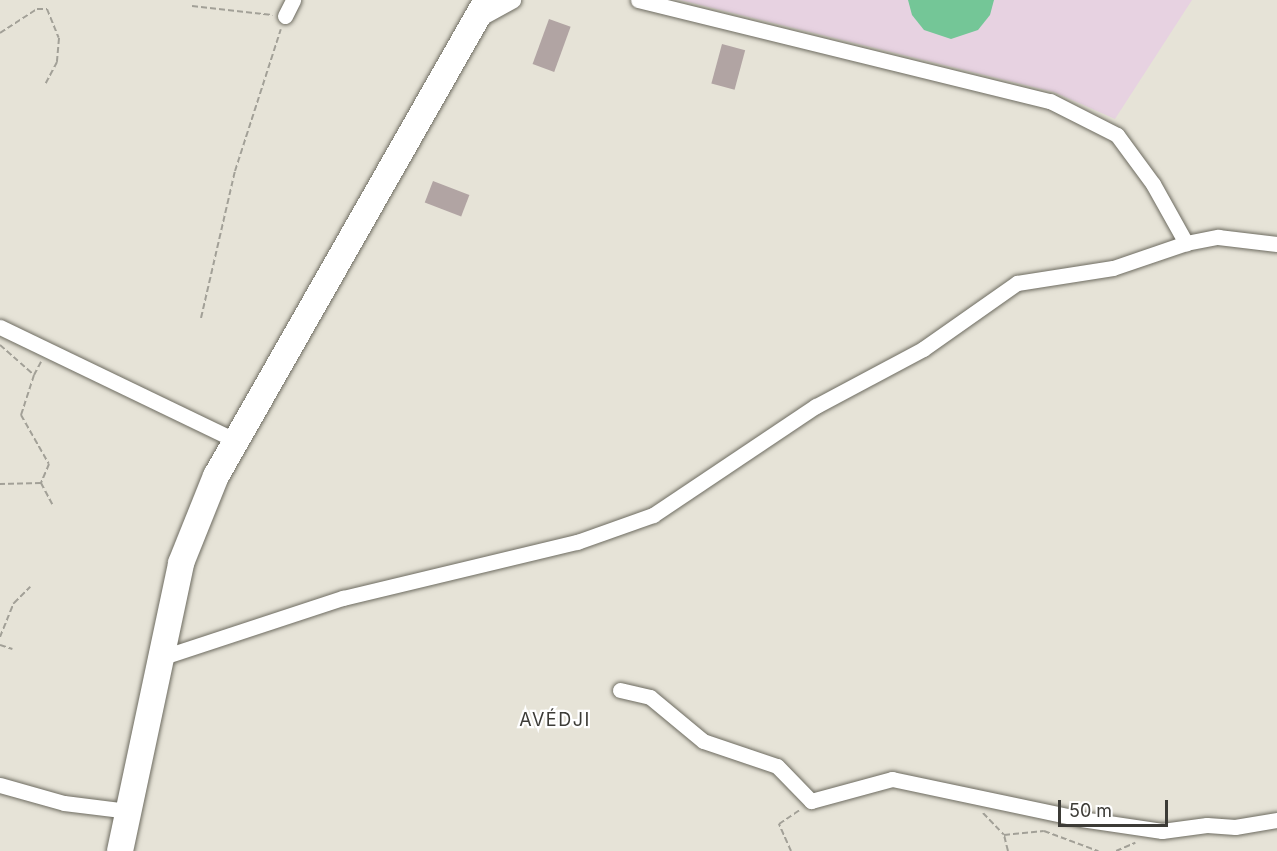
<!DOCTYPE html>
<html>
<head>
<meta charset="utf-8">
<style>
	body { margin:0 }
	#map { position:relative; width:1277px; height:851px; overflow:hidden; background:#e6e3d7; font-family:Inter,sans-serif }
	div>[style] { position:absolute }
	.education>* { inset:0; background:#e7d2e1 }
	.green>* { inset:0; background:#74c697 }
	.building>* { inset:0; background:#b1a4a3; transform-origin:0 0 }
	.path>* { height:2px; margin-top:-1px; transform-origin:0; background:repeating-linear-gradient(90deg,#a2a097 0 6px,transparent 0 9px) }
	.roads { filter:drop-shadow(0 0 2px #6d6b60) drop-shadow(0 0 2px #6d6b60) }
	.minor>* { height:15px; margin:-7.5px; padding:0 7.5px; transform-origin:7.5px; border-radius:7.5px; background:#fff }
	.trunk>* { height:26px; margin:-13px; padding:0 13px; transform-origin:13px; border-radius:13px; background:#fff }
	span { translate:-50% -50%; white-space:nowrap; text-align:center; line-height:1.15; -webkit-text-stroke:4.5px #fff; paint-order:stroke }
	.quarter-label { font-size:18px; color:#3c3b36; letter-spacing:1.5px }
	.scale { position:absolute; left:1058px; top:800px; width:110px; height:27px; box-sizing:border-box; border:3px solid #3c3b36; border-top:0; padding-left:8px; font-size:18px; line-height:21px; white-space:nowrap; color:#3c3b36; -webkit-text-stroke:4px #fff; paint-order:stroke }
</style>
</head>
<body>
<div id="map">
	<div class="education">
		<i style="clip-path:polygon(680px 0,1192px 0,1115px 119px,1054px 92px)"></i>
	</div>
	<div class="green">
		<i style="clip-path:polygon(908px 0,994px 0,990px 15px,978px 30px,951px 39px,924px 30px,912px 15px)"></i>
	</div>
	<div class="building">
		<i style="left:549px;top:19px;width:23px;height:48px;rotate:20deg"></i>
		<i style="left:722px;top:44px;width:24px;height:41px;rotate:15deg"></i>
		<i style="left:433px;top:181px;width:39px;height:23px;rotate:21deg"></i>
	</div>
	<div class="path">
		<i style="left:192px;top:6px;width:81px;rotate:6.4deg"></i>
		<i style="left:0;top:33px;width:44px;rotate:-33deg"></i>
		<i style="left:37px;top:9px;width:10px"></i>
		<i style="left:47px;top:9px;width:31px;rotate:68deg"></i>
		<i style="left:59px;top:38px;width:24px;rotate:95deg"></i>
		<i style="left:57px;top:62px;width:24px;rotate:118deg"></i>
		<i style="left:201px;top:318px;width:151px;rotate:-77deg"></i>
		<i style="left:235px;top:171px;width:149px;rotate:-72.1deg"></i>
		<i style="left:0;top:345px;width:45px;rotate:41.4deg"></i>
		<i style="left:34px;top:375px;width:42px;rotate:108deg"></i>
		<i style="left:21px;top:415px;width:56px;rotate:60.3deg"></i>
		<i style="left:49px;top:464px;width:21px;rotate:113deg"></i>
		<i style="left:41px;top:483px;width:41px;rotate:178.6deg"></i>
		<i style="left:34px;top:375px;width:15px;rotate:-62deg"></i>
		<i style="left:41px;top:483px;width:24px;rotate:62deg"></i>
		<i style="left:0;top:637px;width:37px;rotate:-68deg"></i>
		<i style="left:14px;top:603px;width:23px;rotate:-45deg"></i>
		<i style="left:0;top:645px;width:13px;rotate:18deg"></i>
		<i style="left:983px;top:813px;width:30px;rotate:46deg"></i>
		<i style="left:791px;top:851px;width:30px;rotate:-114deg"></i>
		<i style="left:779px;top:824px;width:25px;rotate:-34deg"></i>
		<i style="left:1008px;top:851px;width:16px;rotate:-104deg"></i>
		<i style="left:1004px;top:835px;width:40px;rotate:-5.7deg"></i>
		<i style="left:1044px;top:831px;width:58px;rotate:20.3deg"></i>
		<i style="left:1116px;top:851px;width:21px;rotate:-23deg"></i>
	</div>
	<div class="roads">
		<div class="minor">
			<i style="left:638px;top:0;width:424px;rotate:13.8deg"></i>
			<i style="left:1050px;top:101px;width:75px;rotate:26.9deg"></i>
			<i style="left:1117px;top:135px;width:61px;rotate:53.7deg"></i>
			<i style="left:1153px;top:184px;width:68px;rotate:60.8deg"></i>
			<i style="left:285px;top:16px;width:18px;rotate:-63deg"></i>
			<i style="left:479px;top:19px;width:39px;rotate:-29deg"></i>
			<i style="left:0;top:327px;width:261px;rotate:25.7deg"></i>
			<i style="left:157px;top:659px;width:196px;rotate:-18.2deg"></i>
			<i style="left:343px;top:598px;width:241px;rotate:-13.5deg"></i>
			<i style="left:577px;top:542px;width:81px;rotate:-19.6deg"></i>
			<i style="left:653px;top:515px;width:196px;rotate:-33.8deg"></i>
			<i style="left:816px;top:406px;width:121px;rotate:-28deg"></i>
			<i style="left:923px;top:349px;width:115px;rotate:-35.1deg"></i>
			<i style="left:1017px;top:283px;width:97px;rotate:-8.9deg"></i>
			<i style="left:1113px;top:268px;width:77px;rotate:-18.9deg"></i>
			<i style="left:1186px;top:243px;width:33px;rotate:-11deg"></i>
			<i style="left:1218px;top:237px;width:59px;rotate:6.8deg"></i>
			<i style="left:620px;top:690px;width:31px;rotate:13deg"></i>
			<i style="left:650px;top:697px;width:69px;rotate:39.7deg"></i>
			<i style="left:703px;top:741px;width:78px;rotate:18.7deg"></i>
			<i style="left:777px;top:766px;width:49px;rotate:45.8deg"></i>
			<i style="left:811px;top:801px;width:84px;rotate:-15.2deg"></i>
			<i style="left:892px;top:779px;width:193px;rotate:11.9deg"></i>
			<i style="left:1081px;top:819px;width:82px;rotate:8.4deg"></i>
			<i style="left:1162px;top:831px;width:45px;rotate:-7.6deg"></i>
			<i style="left:1207px;top:825px;width:28px;rotate:4deg"></i>
			<i style="left:1235px;top:827px;width:43px;rotate:-9.5deg"></i>
			<i style="left:0;top:785px;width:66px;rotate:15.7deg"></i>
			<i style="left:64px;top:803px;width:64px;rotate:7.1deg"></i>
		</div>
		<div class="trunk">
			<i style="left:120px;top:851px;width:294px;rotate:-78deg"></i>
			<i style="left:181px;top:563px;width:94px;rotate:-68.1deg"></i>
			<i style="left:216px;top:476px;width:548px;rotate:-60.35deg"></i>
		</div>
	</div>
	<div class="quarter-label">
		<span style="left:555px;top:720px">AVÉDJI</span>
	</div>
	<div class="scale">50 m</div>
</div>
</body>
</html>
